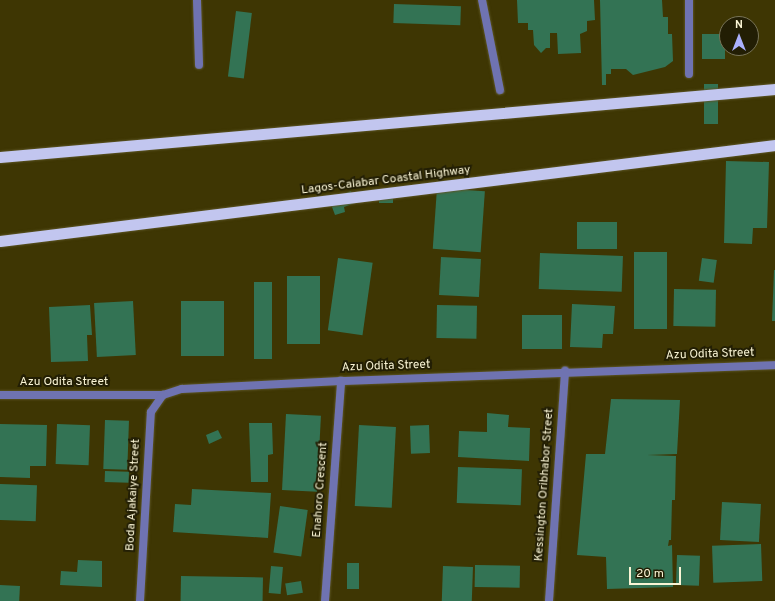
<!DOCTYPE html>
<html>
<head>
<meta charset="utf-8">
<style>
	body { margin:0 }
	#map { position:relative; width:775px; height:601px; overflow:hidden; background:#3e3603; font-family:Overpass,sans-serif }
	div>[style] { position:absolute }
	.building>* { inset:0; background:#337354; transform-origin:0 0 }
	.roads { filter:drop-shadow(0 0 1px #5c5525) drop-shadow(0 0 1px #5c5525) }
	.minor>* { height:8px; margin:-4px; padding:0 4px; transform-origin:4px; border-radius:4px; background:#6f73b1 }
	.trunk>* { height:11px; margin:-5.5px; padding:0 5.5px; transform-origin:5.5px; border-radius:5.5px; background:#c2c6ef }
	span { translate:-50% -50%; white-space:nowrap; text-align:center; line-height:1.15; -webkit-text-stroke:4px #221e04; paint-order:stroke }
	.street-label { font-size:12px; color:#faf5d5 }
	.north { position:absolute; left:719px; top:16px; width:40px; height:40px; box-sizing:border-box; background:#221e04; border:1px solid #787458; border-radius:50%; rotate:0deg; font-size:11px; font-weight:700; line-height:16px; text-align:center; color:#faf5d5 }
	.north::after { content:''; display:block; margin:auto; width:14px; height:18px; background:#aab0fc; clip-path:polygon(50% 0,100% 100%,50% 72%,0 100%) }
	.scale { position:absolute; left:629px; top:567px; width:52px; height:18px; box-sizing:border-box; border:2px solid #faf5d5; border-top:0; padding-left:5px; font-size:12px; line-height:14px; white-space:nowrap; color:#faf5d5; -webkit-text-stroke:3px #221e04; paint-order:stroke }
</style>
</head>
<body>
<div id="map">
	<div class="building">
		<i style="clip-path:polygon(517px 0,594px 0,595px 20px,587px 21px,587px 31px,580px 34px,581px 53px,558px 54px,557px 33px,550px 33px,550px 48px,546px 48px,541px 53px,534px 45px,533px 30px,528px 30px,528px 23px,518px 23px)"></i>
		<i style="clip-path:polygon(600px 0,662px 0,663px 17px,668px 17px,668px 34px,672px 34px,673px 61px,665px 67px,633px 75px,626px 69px,611px 69px,611px 74px,606px 74px,606px 85px,602px 85px)"></i>
		<i style="left:394px;top:4px;width:67px;height:19px;rotate:2deg"></i>
		<i style="left:236px;top:11px;width:16px;height:66px;rotate:7deg"></i>
		<i style="left:702px;top:34px;width:23px;height:25px"></i>
		<i style="left:704px;top:84px;width:14px;height:40px"></i>
		<i style="clip-path:polygon(726px 161px,769px 162px,767px 228px,753px 228px,752px 244px,724px 243px)"></i>
		<i style="left:437px;top:188px;width:48px;height:61px;rotate:4deg"></i>
		<i style="clip-path:polygon(351px 191px,355px 203px,344px 207px,345px 212px,335px 215px,329px 199px)"></i>
		<i style="left:379px;top:193px;width:14px;height:10px"></i>
		<i style="left:617px;top:222px;width:27px;height:40px;rotate:90deg"></i>
		<i style="left:634px;top:252px;width:33px;height:77px"></i>
		<i style="left:540px;top:253px;width:83px;height:36px;rotate:2deg"></i>
		<i style="left:441px;top:257px;width:40px;height:38px;rotate:3deg"></i>
		<i style="left:338px;top:258px;width:35px;height:73px;rotate:8deg"></i>
		<i style="left:702px;top:258px;width:15px;height:23px;rotate:8deg"></i>
		<i style="clip-path:polygon(774px 270px,775px 270px,775px 321px,772px 321px)"></i>
		<i style="left:287px;top:276px;width:33px;height:68px"></i>
		<i style="left:254px;top:282px;width:18px;height:77px"></i>
		<i style="left:674px;top:289px;width:42px;height:37px;rotate:1deg"></i>
		<i style="left:133px;top:301px;width:54px;height:39px;rotate:87deg"></i>
		<i style="left:181px;top:301px;width:43px;height:55px"></i>
		<i style="clip-path:polygon(572px 304px,615px 306px,613px 334px,603px 334px,602px 348px,570px 347px)"></i>
		<i style="clip-path:polygon(90px 305px,92px 335px,87px 335px,88px 361px,51px 362px,49px 307px)"></i>
		<i style="left:437px;top:305px;width:40px;height:33px;rotate:1deg"></i>
		<i style="left:522px;top:315px;width:40px;height:34px"></i>
		<i style="clip-path:polygon(611px 399px,680px 400px,677px 454px,647px 455px,676px 456px,675px 500px,672px 500px,671px 540px,669px 540px,668px 546px,672px 545px,673px 587px,607px 589px,606px 557px,577px 555px,586px 454px,605px 454px)"></i>
		<i style="clip-path:polygon(487px 413px,509px 415px,508px 427px,530px 428px,529px 461px,458px 457px,459px 431px,487px 432px)"></i>
		<i style="left:286px;top:414px;width:35px;height:76px;rotate:3deg"></i>
		<i style="left:105px;top:420px;width:24px;height:49px;rotate:2deg"></i>
		<i style="clip-path:polygon(249px 423px,272px 423px,273px 454px,268px 455px,268px 482px,251px 482px)"></i>
		<i style="clip-path:polygon(0 424px,47px 425px,46px 466px,30px 466px,30px 478px,0 477px)"></i>
		<i style="left:57px;top:424px;width:33px;height:40px;rotate:2deg"></i>
		<i style="left:359px;top:425px;width:37px;height:81px;rotate:3deg"></i>
		<i style="left:429px;top:425px;width:28px;height:19px;rotate:88deg"></i>
		<i style="clip-path:polygon(218px 430px,222px 438px,209px 444px,206px 435px)"></i>
		<i style="left:458px;top:467px;width:64px;height:36px;rotate:2deg"></i>
		<i style="left:105px;top:471px;width:24px;height:11px;rotate:2deg"></i>
		<i style="left:0;top:484px;width:37px;height:36px;rotate:2deg"></i>
		<i style="clip-path:polygon(192px 489px,271px 493px,268px 538px,173px 532px,175px 504px,191px 505px)"></i>
		<i style="left:722px;top:502px;width:39px;height:38px;rotate:3deg"></i>
		<i style="left:280px;top:506px;width:28px;height:47px;rotate:8deg"></i>
		<i style="left:761px;top:544px;width:37px;height:49px;rotate:88deg"></i>
		<i style="left:677px;top:555px;width:23px;height:30px;rotate:2deg"></i>
		<i style="clip-path:polygon(78px 560px,102px 561px,102px 587px,60px 585px,61px 571px,77px 572px)"></i>
		<i style="left:347px;top:563px;width:12px;height:26px"></i>
		<i style="left:475px;top:565px;width:45px;height:22px;rotate:1deg"></i>
		<i style="left:271px;top:566px;width:12px;height:27px;rotate:5deg"></i>
		<i style="left:443px;top:566px;width:30px;height:35px;rotate:2deg"></i>
		<i style="left:181px;top:576px;width:82px;height:25px;rotate:1deg"></i>
		<i style="left:301px;top:581px;width:12px;height:16px;rotate:81deg"></i>
		<i style="left:0;top:585px;width:20px;height:16px;rotate:3deg"></i>
	</div>
	<div class="roads">
		<div class="minor">
			<i style="left:197px;top:0;width:65px;rotate:88.2deg"></i>
			<i style="left:482px;top:0;width:92px;rotate:78.7deg"></i>
			<i style="left:689px;top:74px;width:74px;rotate:-90deg"></i>
			<i style="left:0;top:395px;width:163px"></i>
			<i style="left:163px;top:395px;width:20px;rotate:-18deg"></i>
			<i style="left:182px;top:389px;width:159px;rotate:-2.9deg"></i>
			<i style="left:341px;top:381px;width:434px;rotate:-2.1deg"></i>
			<i style="left:140px;top:601px;width:189px;rotate:-86.7deg"></i>
			<i style="left:151px;top:412px;width:21px;rotate:-55deg"></i>
			<i style="left:325px;top:601px;width:221px;rotate:-85.8deg"></i>
			<i style="left:549px;top:601px;width:231px;rotate:-86deg"></i>
		</div>
		<div class="trunk">
			<i style="left:0;top:157px;width:778px;rotate:-5.01deg"></i>
			<i style="left:0;top:241px;width:781px;rotate:-7.06deg"></i>
		</div>
	</div>
	<div class="street-label">
		<span style="left:386px;top:181px;rotate:-7deg">Lagos-Calabar Coastal Highway</span>
		<span style="left:710px;top:355px;rotate:-2deg">Azu Odita Street</span>
		<span style="left:386px;top:367px;rotate:-2deg">Azu Odita Street</span>
		<span style="left:64px;top:383px">Azu Odita Street</span>
		<span style="left:545px;top:485px;rotate:-86deg">Kessington Oribhabor Street</span>
		<span style="left:321px;top:490px;rotate:-86deg">Enahoro Crescent</span>
		<span style="left:134px;top:495px;rotate:-87deg">Boda Ajakaiye Street</span>
	</div>
	<div class="north">N</div>
	<div class="scale">20 m</div>
</div>
</body>
</html>
